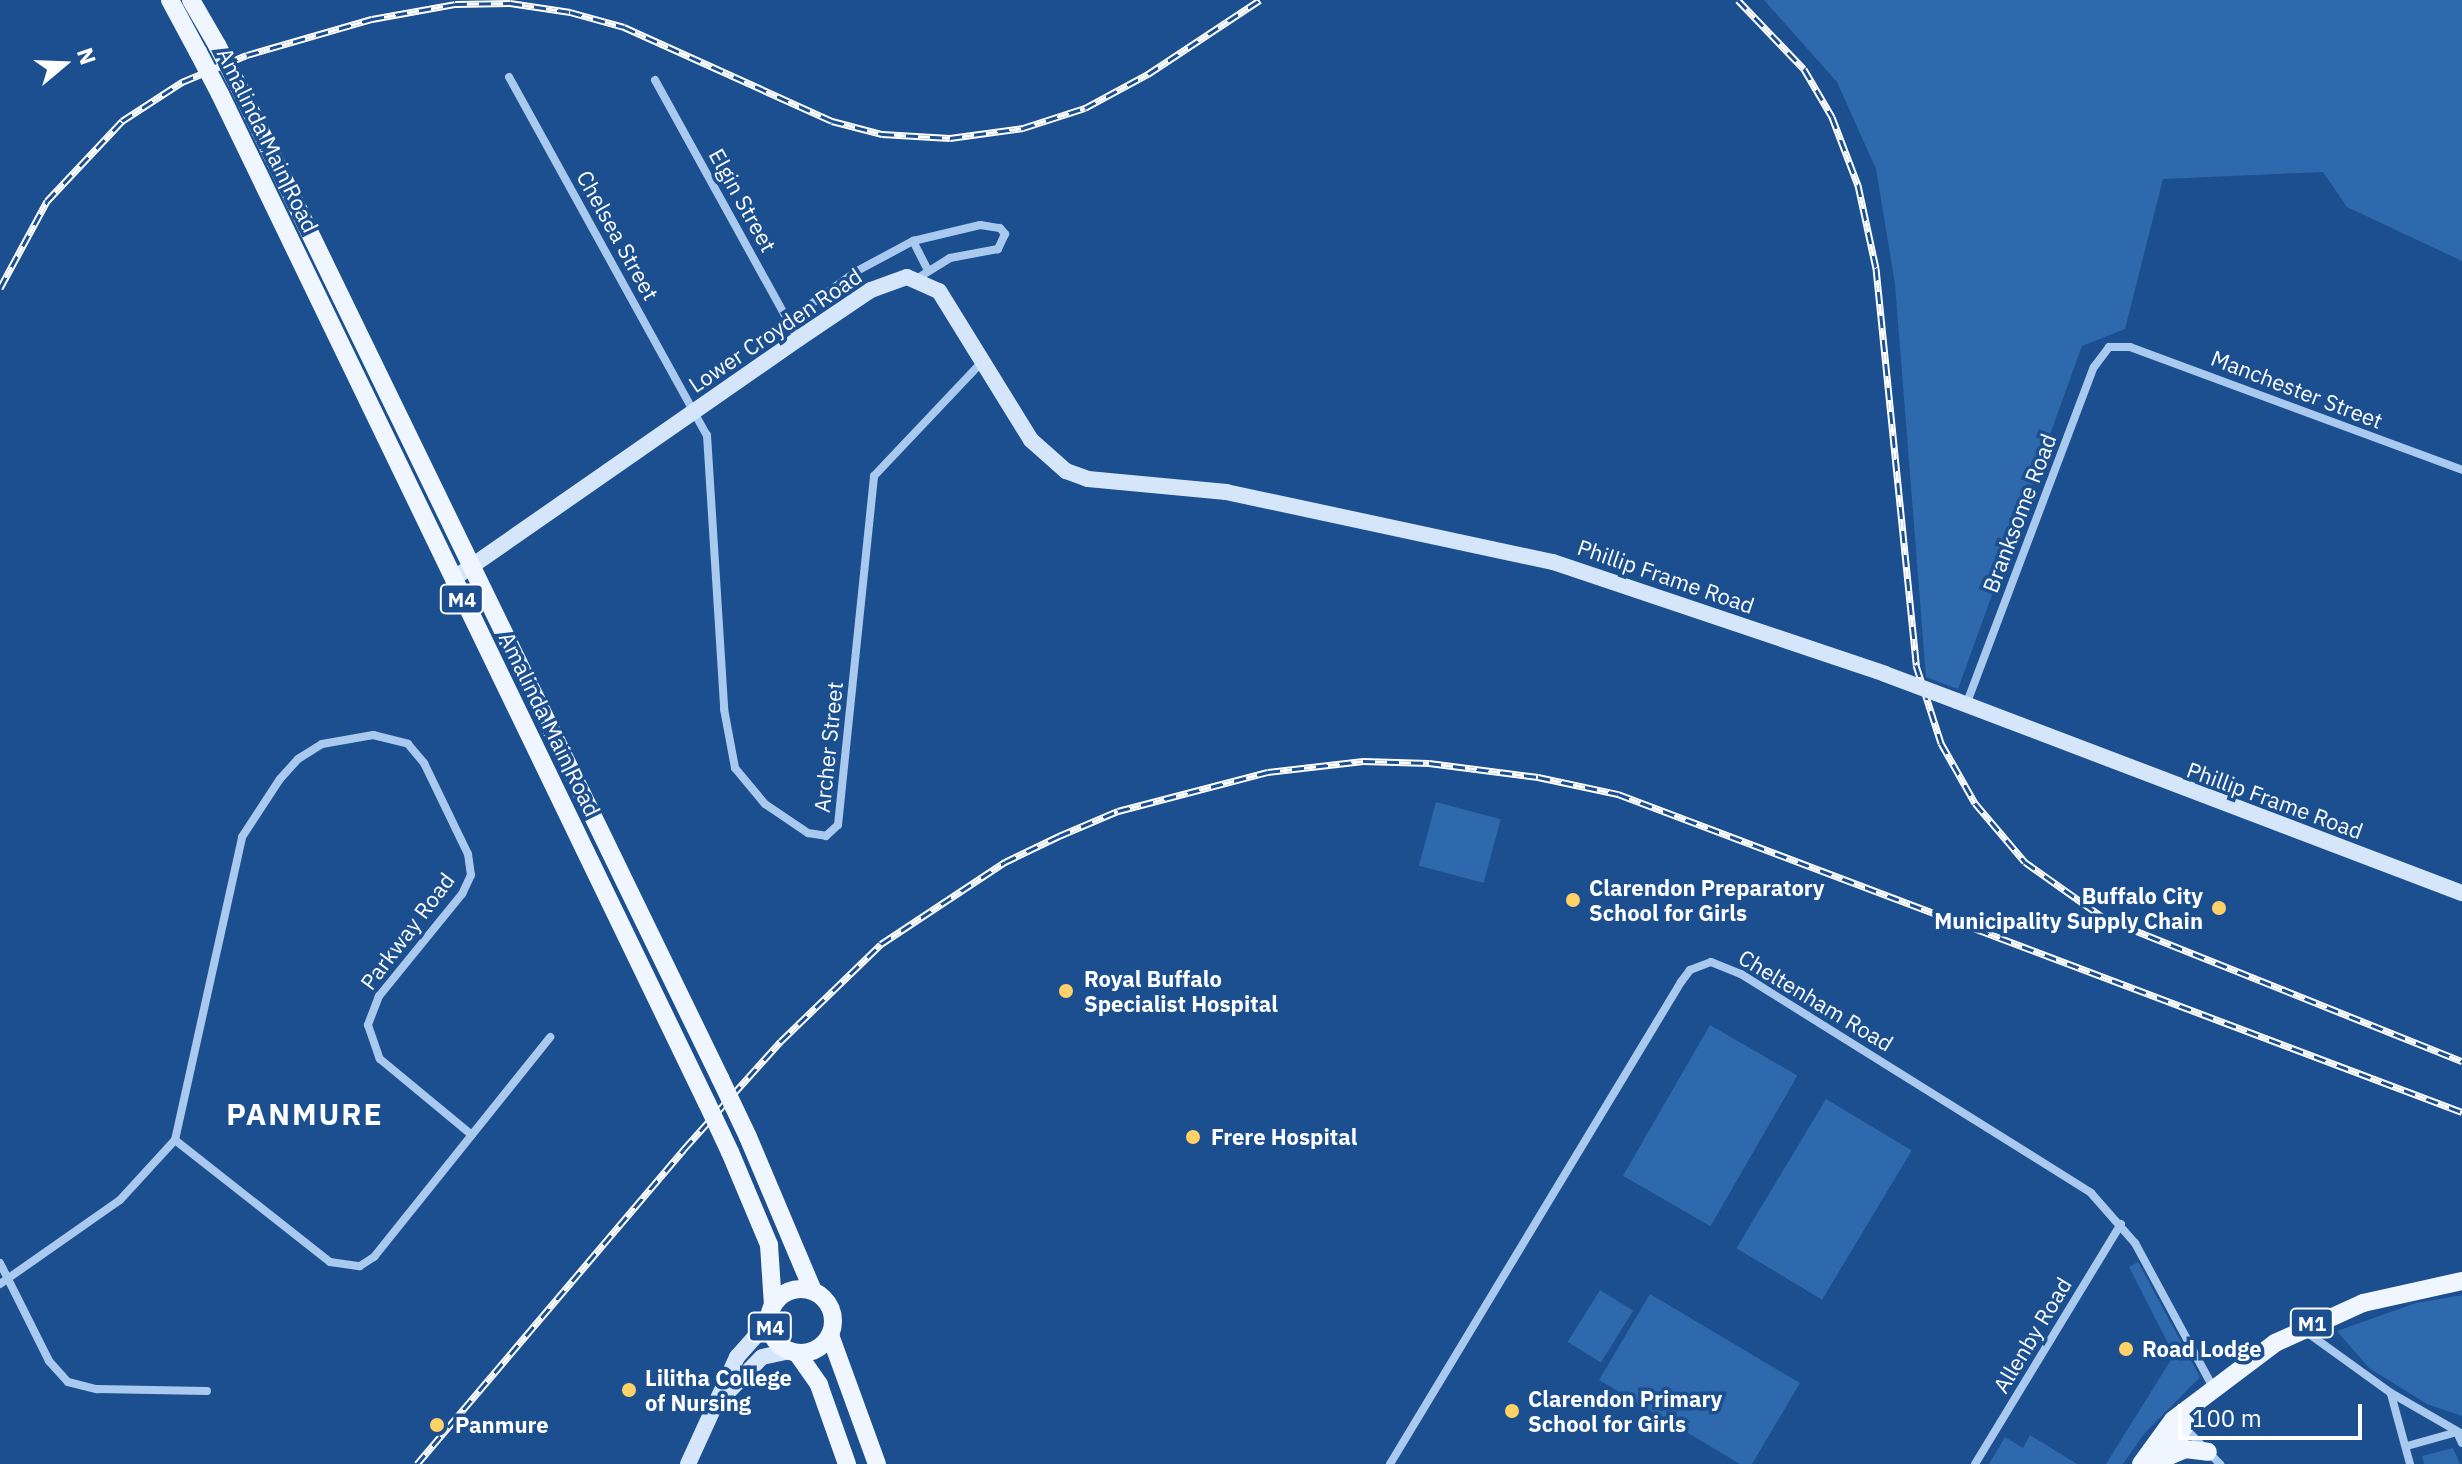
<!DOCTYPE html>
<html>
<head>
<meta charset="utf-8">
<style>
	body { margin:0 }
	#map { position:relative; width:2462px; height:1464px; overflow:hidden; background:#1b4f8f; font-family:"IBM Plex Sans",sans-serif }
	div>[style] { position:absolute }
	.green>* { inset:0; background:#2e69ad; transform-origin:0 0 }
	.street>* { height:8px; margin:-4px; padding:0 4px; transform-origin:4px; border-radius:4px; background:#a9c9ee }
	.secondary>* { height:16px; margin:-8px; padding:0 8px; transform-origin:8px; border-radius:8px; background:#d6e6fa }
	.primary>* { height:18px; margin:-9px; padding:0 9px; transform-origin:9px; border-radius:9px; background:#f0f6ff }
	.primary>.ring { margin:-9px; padding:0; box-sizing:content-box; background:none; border:18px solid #f0f6ff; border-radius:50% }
	.rail>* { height:7px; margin-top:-3.5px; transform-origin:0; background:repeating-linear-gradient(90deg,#1b4f8f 0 12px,#fff 0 24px); box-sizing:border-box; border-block:2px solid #fff }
	.secondary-bridge>* { height:16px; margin:-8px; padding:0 8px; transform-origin:8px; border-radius:8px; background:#d6e6fa }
	.primary-bridge>* { height:18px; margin:-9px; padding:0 9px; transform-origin:9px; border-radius:9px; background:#f0f6ff }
	.dots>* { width:22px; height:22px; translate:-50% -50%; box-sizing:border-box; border:4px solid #1b4f8f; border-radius:50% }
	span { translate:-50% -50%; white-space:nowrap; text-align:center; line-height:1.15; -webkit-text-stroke:7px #1b4f8f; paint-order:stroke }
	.shield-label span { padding:2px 6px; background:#1b4f8f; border:2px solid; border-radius:6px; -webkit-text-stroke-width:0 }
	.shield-label { font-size:20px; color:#fff; font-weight:700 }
	.street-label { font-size:22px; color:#fff }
	.poi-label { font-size:22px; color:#fff; font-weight:700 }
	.left { translate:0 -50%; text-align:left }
	.right { translate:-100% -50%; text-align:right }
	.district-label { font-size:30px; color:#fff; font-weight:700; letter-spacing:2px }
	.north { position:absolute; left:24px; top:24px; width:80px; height:80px; -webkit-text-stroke:6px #1b4f8f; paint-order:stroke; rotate:71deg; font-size:22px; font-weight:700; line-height:32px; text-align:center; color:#fff }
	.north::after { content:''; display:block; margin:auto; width:28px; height:36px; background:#fff; clip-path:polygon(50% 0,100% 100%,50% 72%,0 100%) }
	.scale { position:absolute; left:2178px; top:1404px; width:184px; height:36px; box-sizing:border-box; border:4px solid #fff; border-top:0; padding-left:10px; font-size:24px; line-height:28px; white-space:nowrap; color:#fff; -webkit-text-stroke:6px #1b4f8f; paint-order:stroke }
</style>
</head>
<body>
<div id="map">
	<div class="green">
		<i style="clip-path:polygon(1764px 0,2462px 0,2462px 261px,2347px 207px,2323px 172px,2163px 179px,2125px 329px,2082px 346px,1958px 689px,1926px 677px,1895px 284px,1876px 169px,1837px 82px)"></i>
		<i style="left:1436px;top:802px;width:67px;height:66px;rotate:15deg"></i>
		<i style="left:1710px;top:1025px;width:101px;height:174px;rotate:30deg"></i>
		<i style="left:1826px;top:1099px;width:100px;height:174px;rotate:31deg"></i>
		<i style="clip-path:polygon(2138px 1262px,2200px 1377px,2143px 1435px,2123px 1464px,2106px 1464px,2174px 1355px,2129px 1267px)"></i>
		<i style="left:1600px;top:1290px;width:39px;height:61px;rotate:32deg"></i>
		<i style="clip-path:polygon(1650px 1294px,1800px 1383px,1752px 1464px,1740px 1464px,1599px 1380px)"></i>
		<i style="clip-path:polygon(2462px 1295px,2462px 1416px,2427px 1404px,2369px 1368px,2337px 1331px,2416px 1303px)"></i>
		<i style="clip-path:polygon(2030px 1435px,2077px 1464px,1989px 1464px,2005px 1437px,2023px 1448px)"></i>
		<i style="clip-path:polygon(2453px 1448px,2460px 1464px,2424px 1464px,2422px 1456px)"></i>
	</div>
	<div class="street">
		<i style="left:509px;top:77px;width:409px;rotate:61.1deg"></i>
		<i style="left:707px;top:435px;width:275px;rotate:86.4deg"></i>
		<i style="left:724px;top:709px;width:60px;rotate:79.4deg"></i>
		<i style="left:735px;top:768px;width:47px;rotate:50.2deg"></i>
		<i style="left:765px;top:804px;width:52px;rotate:34deg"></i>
		<i style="left:808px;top:833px;width:18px;rotate:9deg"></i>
		<i style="left:826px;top:836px;width:16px;rotate:-43deg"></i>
		<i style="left:838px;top:825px;width:351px;rotate:-84.1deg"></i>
		<i style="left:874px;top:476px;width:156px;rotate:-46.6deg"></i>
		<i style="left:655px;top:80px;width:296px;rotate:61.1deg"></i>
		<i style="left:913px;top:241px;width:33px;rotate:63deg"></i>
		<i style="left:789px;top:320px;width:84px;rotate:-35.8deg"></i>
		<i style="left:857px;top:271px;width:64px;rotate:-28.2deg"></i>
		<i style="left:913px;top:241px;width:69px;rotate:-13.4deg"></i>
		<i style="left:980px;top:225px;width:20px;rotate:9deg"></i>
		<i style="left:1000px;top:228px;width:8px;rotate:50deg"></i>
		<i style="left:1005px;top:234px;width:17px;rotate:115deg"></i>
		<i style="left:998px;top:249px;width:49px;rotate:169.4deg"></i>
		<i style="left:950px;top:258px;width:38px;rotate:148deg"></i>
		<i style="left:1966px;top:705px;width:361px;rotate:-69.3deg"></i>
		<i style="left:2094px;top:367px;width:25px;rotate:-53deg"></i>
		<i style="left:2109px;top:347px;width:21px"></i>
		<i style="left:2130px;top:347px;width:354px;rotate:20.3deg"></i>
		<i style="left:175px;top:1140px;width:197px;rotate:38.2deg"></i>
		<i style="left:330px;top:1262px;width:30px;rotate:8deg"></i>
		<i style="left:360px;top:1266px;width:17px;rotate:-33deg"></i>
		<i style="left:374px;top:1257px;width:282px;rotate:-51.3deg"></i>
		<i style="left:0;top:1263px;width:110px;rotate:63.4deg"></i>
		<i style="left:49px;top:1361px;width:28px;rotate:48deg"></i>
		<i style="left:68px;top:1382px;width:30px;rotate:14deg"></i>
		<i style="left:97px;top:1389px;width:110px;rotate:1deg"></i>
		<i style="left:0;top:1284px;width:146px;rotate:-35deg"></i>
		<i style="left:120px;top:1200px;width:81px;rotate:-47.5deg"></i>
		<i style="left:175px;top:1140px;width:310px;rotate:-77.5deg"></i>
		<i style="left:242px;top:837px;width:69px;rotate:-56.8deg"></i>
		<i style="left:280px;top:779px;width:27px;rotate:-48deg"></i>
		<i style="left:298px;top:759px;width:28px;rotate:-32deg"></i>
		<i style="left:322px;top:744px;width:52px;rotate:-10deg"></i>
		<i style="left:373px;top:735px;width:36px;rotate:14deg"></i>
		<i style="left:408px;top:744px;width:25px;rotate:50deg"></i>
		<i style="left:424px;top:763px;width:101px;rotate:64.2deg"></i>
		<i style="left:468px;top:854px;width:21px;rotate:82deg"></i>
		<i style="left:471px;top:875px;width:21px;rotate:115deg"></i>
		<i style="left:462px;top:894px;width:132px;rotate:129.1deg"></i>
		<i style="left:379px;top:996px;width:31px;rotate:111deg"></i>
		<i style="left:368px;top:1025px;width:36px;rotate:71deg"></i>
		<i style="left:380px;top:1059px;width:119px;rotate:39.6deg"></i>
		<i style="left:2305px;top:1331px;width:106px;rotate:35.8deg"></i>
		<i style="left:2391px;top:1393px;width:82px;rotate:30deg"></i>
		<i style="left:2391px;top:1394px;width:73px;rotate:74.8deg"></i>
		<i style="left:2184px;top:1427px;width:52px;rotate:45.8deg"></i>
		<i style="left:2407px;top:1446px;width:52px;rotate:-15.6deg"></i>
		<i style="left:2457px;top:1432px;width:12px;rotate:66deg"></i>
		<i style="left:1390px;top:1464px;width:563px;rotate:-58.88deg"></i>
		<i style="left:1681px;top:982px;width:15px;rotate:-53deg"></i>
		<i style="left:1690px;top:970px;width:22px;rotate:-21deg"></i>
		<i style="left:1711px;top:962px;width:32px;rotate:22deg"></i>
		<i style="left:1741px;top:974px;width:413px;rotate:32deg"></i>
		<i style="left:2091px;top:1193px;width:67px;rotate:48.7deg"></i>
		<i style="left:2135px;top:1243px;width:164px;rotate:61.6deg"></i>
		<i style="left:1975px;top:1464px;width:281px;rotate:-58.7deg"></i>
	</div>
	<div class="secondary">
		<i style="left:453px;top:579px;width:420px;rotate:-34.8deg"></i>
		<i style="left:798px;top:339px;width:88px;rotate:-33.9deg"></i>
		<i style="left:871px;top:290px;width:38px;rotate:-20deg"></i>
		<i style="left:907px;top:277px;width:35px;rotate:24deg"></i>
		<i style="left:939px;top:291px;width:175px;rotate:58.3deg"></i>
		<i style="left:1031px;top:440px;width:47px;rotate:41.5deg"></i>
		<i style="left:1066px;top:471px;width:23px;rotate:20deg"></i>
		<i style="left:1088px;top:479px;width:139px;rotate:5.4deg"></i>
		<i style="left:1226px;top:492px;width:334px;rotate:12.1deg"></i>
		<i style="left:1553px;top:562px;width:350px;rotate:18.6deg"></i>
		<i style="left:1957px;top:701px;width:540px;rotate:20.82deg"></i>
		<i style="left:729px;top:1391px;width:47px;rotate:-45.9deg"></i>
		<i style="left:762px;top:1357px;width:29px;rotate:-12deg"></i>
		<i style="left:688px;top:1464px;width:118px;rotate:-65.4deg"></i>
		<i style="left:737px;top:1357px;width:48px;rotate:-48.4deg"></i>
	</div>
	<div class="primary">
		<i style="left:170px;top:0;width:59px;rotate:61.7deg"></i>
		<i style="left:191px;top:0;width:52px;rotate:60deg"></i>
		<i style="left:239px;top:87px;width:1102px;rotate:64.11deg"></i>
		<i style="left:220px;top:94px;width:1120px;rotate:64.24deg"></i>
		<i style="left:748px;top:1137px;width:167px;rotate:67.1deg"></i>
		<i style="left:730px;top:1152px;width:101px;rotate:67.2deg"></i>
		<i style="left:769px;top:1245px;width:60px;rotate:86.2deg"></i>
		<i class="ring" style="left:769px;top:1289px;width:46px;height:46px"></i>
		<i style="left:830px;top:1335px;width:137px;rotate:70deg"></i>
		<i style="left:797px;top:1353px;width:39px;rotate:55deg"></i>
		<i style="left:819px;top:1385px;width:84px;rotate:70.5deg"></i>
		<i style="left:2162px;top:1459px;width:25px;rotate:-23deg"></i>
		<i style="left:2185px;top:1449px;width:23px;rotate:7deg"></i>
		<i style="left:2141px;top:1464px;width:54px;rotate:-54deg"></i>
		<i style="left:2173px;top:1420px;width:128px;rotate:-37deg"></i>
		<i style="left:2275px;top:1343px;width:97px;rotate:-24.4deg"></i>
		<i style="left:2363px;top:1303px;width:101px;rotate:-12.5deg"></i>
		<i style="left:2158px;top:1464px;width:45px;rotate:-54.9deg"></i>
		<i style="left:2184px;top:1427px;width:13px;rotate:-81deg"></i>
	</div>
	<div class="rail">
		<i style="left:1738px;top:0;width:95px;rotate:46.3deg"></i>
		<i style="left:1804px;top:69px;width:56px;rotate:59.7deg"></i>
		<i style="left:1832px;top:117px;width:73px;rotate:69.1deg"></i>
		<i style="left:1858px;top:185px;width:85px;rotate:77.8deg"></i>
		<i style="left:1876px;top:268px;width:399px;rotate:84.2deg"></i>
		<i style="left:1916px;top:665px;width:82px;rotate:72.2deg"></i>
		<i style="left:1941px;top:743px;width:69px;rotate:60.5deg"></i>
		<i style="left:1975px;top:803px;width:77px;rotate:49.7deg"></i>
		<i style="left:2025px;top:862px;width:97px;rotate:35.3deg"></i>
		<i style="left:2104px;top:918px;width:386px;rotate:21.8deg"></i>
		<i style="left:0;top:288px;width:99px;rotate:-61.6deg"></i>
		<i style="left:47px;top:201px;width:110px;rotate:-46.8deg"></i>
		<i style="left:122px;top:121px;width:72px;rotate:-33deg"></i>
		<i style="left:182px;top:82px;width:70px;rotate:-22.6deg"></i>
		<i style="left:247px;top:55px;width:130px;rotate:-16.1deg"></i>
		<i style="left:372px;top:19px;width:84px;rotate:-10.2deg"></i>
		<i style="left:455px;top:4px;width:55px;rotate:-1deg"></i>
		<i style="left:510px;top:3px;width:61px;rotate:8.5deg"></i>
		<i style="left:570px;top:12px;width:56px;rotate:15.5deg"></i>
		<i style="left:624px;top:27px;width:228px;rotate:24.3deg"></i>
		<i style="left:832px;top:121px;width:52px;rotate:14.6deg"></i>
		<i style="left:882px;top:134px;width:68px;rotate:3.4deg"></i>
		<i style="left:950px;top:138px;width:74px;rotate:-7.8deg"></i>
		<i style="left:1023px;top:128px;width:65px;rotate:-17.9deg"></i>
		<i style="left:1085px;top:108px;width:72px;rotate:-28.4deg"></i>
		<i style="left:1148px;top:74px;width:134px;rotate:-33.5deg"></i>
		<i style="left:417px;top:1464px;width:413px;rotate:-49.7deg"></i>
		<i style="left:684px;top:1149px;width:145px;rotate:-48.1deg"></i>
		<i style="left:781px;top:1041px;width:139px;rotate:-44.1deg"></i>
		<i style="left:881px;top:944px;width:149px;rotate:-33.5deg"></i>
		<i style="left:1005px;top:862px;width:60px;rotate:-25.7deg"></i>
		<i style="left:1059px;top:836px;width:64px;rotate:-23deg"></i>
		<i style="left:1118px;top:811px;width:155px;rotate:-14.6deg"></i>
		<i style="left:1268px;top:772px;width:96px;rotate:-6.6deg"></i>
		<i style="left:1363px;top:761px;width:66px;rotate:1.7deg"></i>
		<i style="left:1429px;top:763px;width:110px;rotate:7.3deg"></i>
		<i style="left:1538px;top:777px;width:82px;rotate:12deg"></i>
		<i style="left:1618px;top:794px;width:902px;rotate:20.65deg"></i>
	</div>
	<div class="secondary-bridge">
		<i style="left:1885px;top:674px;width:77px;rotate:20.6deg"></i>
	</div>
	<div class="primary-bridge">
		<i style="left:217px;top:45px;width:47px;rotate:62.4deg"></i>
		<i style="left:198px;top:52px;width:47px;rotate:62.4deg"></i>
		<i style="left:720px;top:1078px;width:65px;rotate:64.6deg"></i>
		<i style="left:707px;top:1103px;width:54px;rotate:64.9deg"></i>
	</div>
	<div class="dots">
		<i style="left:1573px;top:900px;background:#ffd166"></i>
		<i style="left:2219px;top:908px;background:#ffd166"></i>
		<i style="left:1066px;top:991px;background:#ffd166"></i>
		<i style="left:1193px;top:1137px;background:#ffd166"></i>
		<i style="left:2126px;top:1349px;background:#ffd166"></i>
		<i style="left:629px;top:1390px;background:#ffd166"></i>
		<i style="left:1512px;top:1411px;background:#ffd166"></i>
		<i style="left:437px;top:1425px;background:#ffd166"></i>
	</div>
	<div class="shield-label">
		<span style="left:462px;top:599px">M4</span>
		<span style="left:2312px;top:1323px">M1</span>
		<span style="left:770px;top:1327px">M4</span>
	</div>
	<div class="street-label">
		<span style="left:268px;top:140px;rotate:64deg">Amalinda Main Road</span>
		<span style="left:743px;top:200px;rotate:61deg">Elgin Street</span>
		<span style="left:618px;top:235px;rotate:61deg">Chelsea Street</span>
		<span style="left:775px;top:330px;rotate:-34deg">Lower Croyden Road</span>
		<span style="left:2297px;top:389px;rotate:21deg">Manchester Street</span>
		<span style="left:2019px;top:513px;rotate:-69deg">Branksome Road</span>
		<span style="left:1666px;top:576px;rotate:19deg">Phillip Frame Road</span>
		<span style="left:550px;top:724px;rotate:64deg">Amalinda Main Road</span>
		<span style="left:828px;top:747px;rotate:-84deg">Archer Street</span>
		<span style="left:2275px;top:800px;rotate:20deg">Phillip Frame Road</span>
		<span style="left:407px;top:931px;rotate:-53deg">Parkway Road</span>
		<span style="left:1816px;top:1000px;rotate:31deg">Cheltenham Road</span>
		<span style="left:2032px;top:1335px;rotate:-59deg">Allenby Road</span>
	</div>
	<div class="poi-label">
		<span class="left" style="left:1589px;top:900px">Clarendon Preparatory<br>School for Girls</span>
		<span class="right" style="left:2203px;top:908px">Buffalo City<br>Municipality Supply Chain</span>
		<span class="left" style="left:1084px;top:991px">Royal Buffalo<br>Specialist Hospital</span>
		<span class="left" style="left:1211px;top:1137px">Frere Hospital</span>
		<span class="left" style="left:2142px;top:1349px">Road Lodge</span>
		<span class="left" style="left:645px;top:1390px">Lilitha College<br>of Nursing</span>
		<span class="left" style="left:1528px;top:1411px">Clarendon Primary<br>School for Girls</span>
		<span class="left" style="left:455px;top:1425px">Panmure</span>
	</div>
	<div class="district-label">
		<span style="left:305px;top:1114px">PANMURE</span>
	</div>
	<div class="north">N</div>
	<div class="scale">100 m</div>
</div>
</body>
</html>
